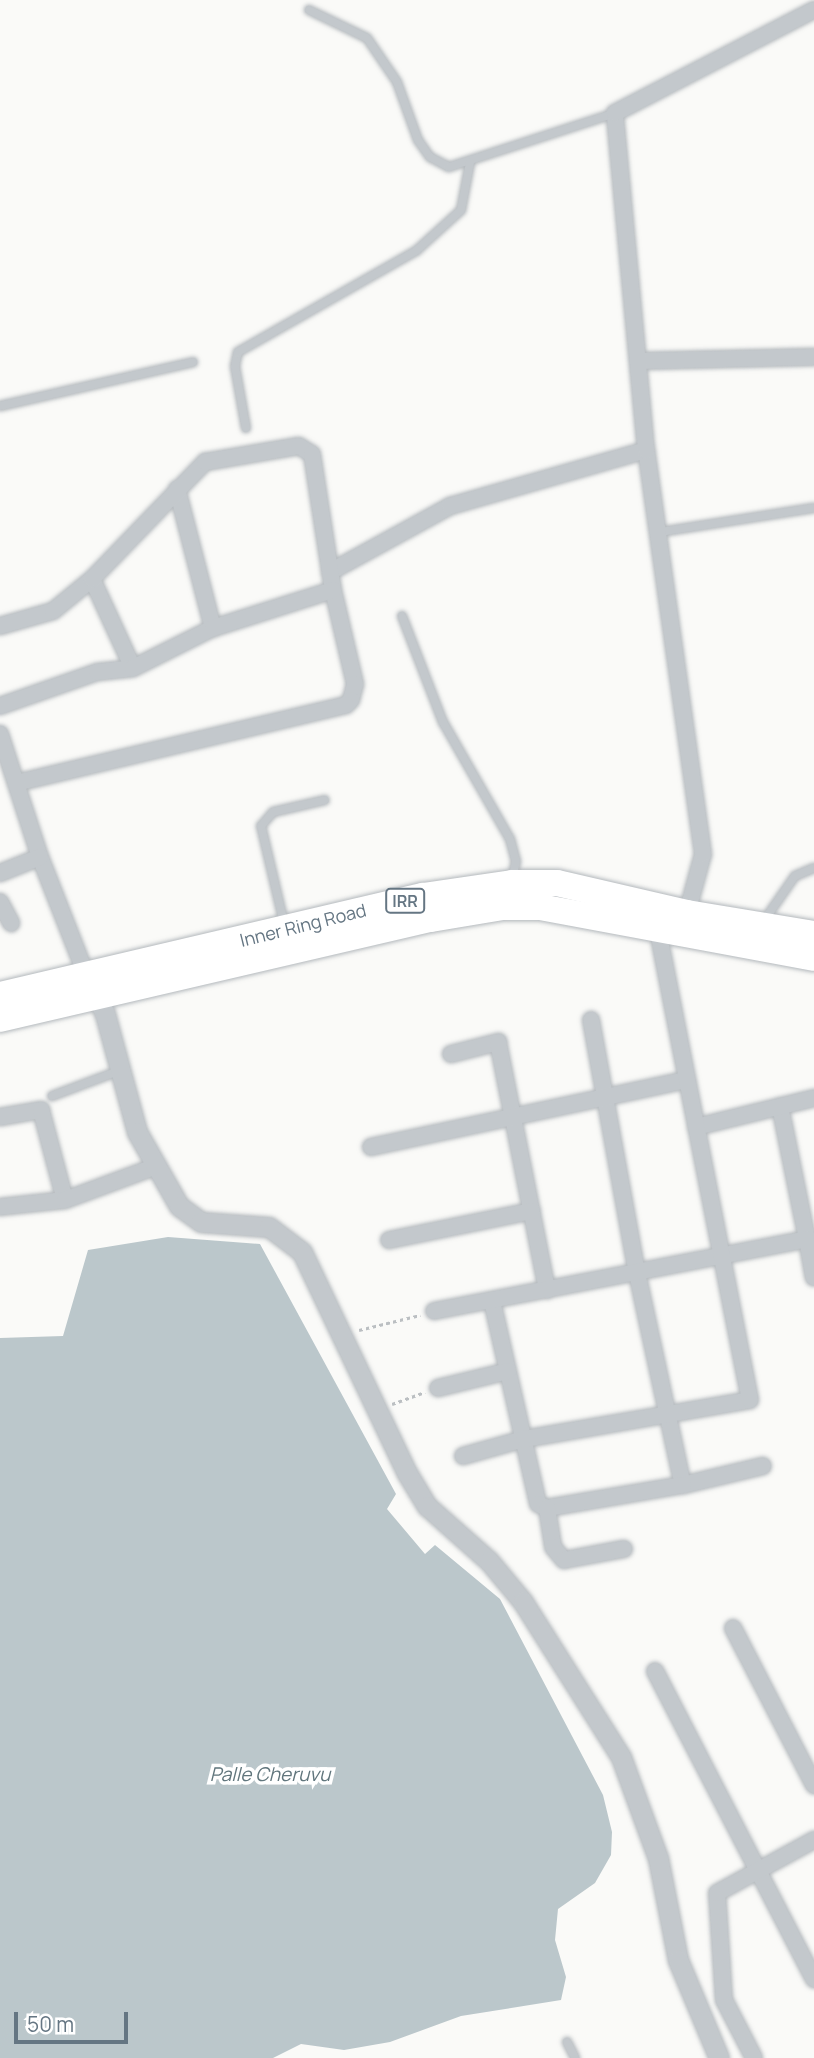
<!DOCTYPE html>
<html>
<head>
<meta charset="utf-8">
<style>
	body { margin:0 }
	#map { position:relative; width:814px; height:2058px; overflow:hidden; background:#fafaf8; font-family:Manrope,sans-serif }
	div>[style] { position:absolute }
	.water>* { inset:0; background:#bbc7cb }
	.path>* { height:2.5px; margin-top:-1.25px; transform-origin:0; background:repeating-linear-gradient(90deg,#bbbfc2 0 3.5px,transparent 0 7px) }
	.roads { filter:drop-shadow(0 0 2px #b4b9bd) drop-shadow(0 0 2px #b4b9bd) }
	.service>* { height:8px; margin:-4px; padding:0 4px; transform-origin:4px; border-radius:4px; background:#c3c8cc }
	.minor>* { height:16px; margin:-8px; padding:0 8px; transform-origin:8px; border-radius:8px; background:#c3c8cc }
	.tertiary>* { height:19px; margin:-9.5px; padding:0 9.5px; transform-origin:9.5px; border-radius:9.5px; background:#c3c8cc }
	.trunk>* { height:26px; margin:-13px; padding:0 13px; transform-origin:13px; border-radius:13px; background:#fff }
	span { translate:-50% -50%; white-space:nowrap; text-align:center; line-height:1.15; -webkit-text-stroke:7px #fff; paint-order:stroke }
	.shield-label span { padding:2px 5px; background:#fff; border:2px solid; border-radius:5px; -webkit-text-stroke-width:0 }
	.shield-label { font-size:16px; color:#657683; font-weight:700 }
	.street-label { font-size:18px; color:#657683 }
	.water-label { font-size:19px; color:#60757c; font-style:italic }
	.scale { position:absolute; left:14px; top:2012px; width:114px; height:32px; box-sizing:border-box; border:4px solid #657683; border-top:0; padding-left:9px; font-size:21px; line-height:24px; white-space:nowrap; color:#657683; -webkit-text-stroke:5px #fff; paint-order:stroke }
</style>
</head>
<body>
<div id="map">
	<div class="water">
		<i style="clip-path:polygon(168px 1237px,260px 1244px,396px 1494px,387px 1509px,425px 1554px,435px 1545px,500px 1599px,603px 1795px,612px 1832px,611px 1855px,595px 1883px,558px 1909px,555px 1940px,566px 1977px,561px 2000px,461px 2016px,390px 2042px,344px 2050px,301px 2044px,273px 2058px,0 2058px,0 1338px,63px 1336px,88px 1250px)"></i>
	</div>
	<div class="path">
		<i style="left:359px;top:1330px;width:63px;rotate:-13.8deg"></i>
		<i style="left:392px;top:1404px;width:35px;rotate:-20deg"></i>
	</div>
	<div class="roads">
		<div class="service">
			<i style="left:309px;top:10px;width:64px;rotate:25.8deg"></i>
			<i style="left:367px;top:38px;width:53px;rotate:55.7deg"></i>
			<i style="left:397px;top:82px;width:62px;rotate:70.1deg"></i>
			<i style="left:418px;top:140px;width:21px;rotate:55deg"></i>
			<i style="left:430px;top:157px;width:21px;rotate:28deg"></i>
			<i style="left:449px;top:167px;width:175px;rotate:-18deg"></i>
			<i style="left:0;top:406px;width:198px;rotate:-12.8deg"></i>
			<i style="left:246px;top:428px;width:63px;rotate:-100.1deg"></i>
			<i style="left:235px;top:366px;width:14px;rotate:-78deg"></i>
			<i style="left:238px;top:352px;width:205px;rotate:-29.6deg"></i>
			<i style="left:416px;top:251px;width:61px;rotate:-42.3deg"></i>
			<i style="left:461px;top:210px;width:48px;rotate:-79.2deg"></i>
			<i style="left:660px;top:532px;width:156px;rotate:-8.9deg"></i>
			<i style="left:402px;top:616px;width:114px;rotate:68.9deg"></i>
			<i style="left:443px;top:722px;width:135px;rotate:60.2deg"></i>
			<i style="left:510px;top:839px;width:23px;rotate:75deg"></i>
			<i style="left:516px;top:861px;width:19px;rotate:102deg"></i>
			<i style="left:763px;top:922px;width:56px;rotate:-55.2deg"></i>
			<i style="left:795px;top:876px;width:21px;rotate:-23deg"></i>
			<i style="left:284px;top:923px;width:100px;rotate:-103.3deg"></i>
			<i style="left:261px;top:826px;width:18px;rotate:-49deg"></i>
			<i style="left:273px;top:812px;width:53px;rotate:-13deg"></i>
			<i style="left:52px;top:1096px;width:71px;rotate:-20.7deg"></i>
			<i style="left:567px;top:2042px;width:18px;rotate:63deg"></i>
		</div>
		<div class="minor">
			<i style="left:638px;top:361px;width:176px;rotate:-1.3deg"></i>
			<i style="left:177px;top:489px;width:144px;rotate:75.5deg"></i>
			<i style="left:330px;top:572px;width:137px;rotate:-28.8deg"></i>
			<i style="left:450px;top:506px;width:204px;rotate:-15.9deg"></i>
			<i style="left:92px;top:579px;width:98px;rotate:65.3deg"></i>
			<i style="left:0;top:626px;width:55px;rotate:-15.8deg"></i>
			<i style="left:53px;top:611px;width:50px;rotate:-39.4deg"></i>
			<i style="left:92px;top:579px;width:163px;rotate:-46deg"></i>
			<i style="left:205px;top:462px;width:95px;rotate:-9.7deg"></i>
			<i style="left:299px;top:446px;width:15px;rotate:32deg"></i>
			<i style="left:312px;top:454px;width:138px;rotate:81.2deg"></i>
			<i style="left:333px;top:590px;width:97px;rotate:76.8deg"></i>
			<i style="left:355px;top:684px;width:16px;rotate:104deg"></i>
			<i style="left:351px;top:700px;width:7px;rotate:135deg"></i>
			<i style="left:346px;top:705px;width:339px;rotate:166.7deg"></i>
			<i style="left:0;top:706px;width:103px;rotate:-19.3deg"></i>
			<i style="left:97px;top:672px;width:36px;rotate:-6deg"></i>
			<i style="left:133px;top:668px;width:89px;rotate:-26.6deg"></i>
			<i style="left:213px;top:628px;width:126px;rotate:-17.6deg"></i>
			<i style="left:0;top:734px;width:129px;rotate:72deg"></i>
			<i style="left:40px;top:857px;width:129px;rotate:68.6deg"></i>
			<i style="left:0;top:873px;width:43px;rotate:-21.8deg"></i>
			<i style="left:0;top:902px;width:24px;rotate:62deg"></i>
			<i style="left:682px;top:916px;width:6px;rotate:-31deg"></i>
			<i style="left:687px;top:913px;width:61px;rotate:-74.8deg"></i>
			<i style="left:703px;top:854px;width:408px;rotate:-98deg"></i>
			<i style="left:646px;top:450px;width:338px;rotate:-95.3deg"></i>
			<i style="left:615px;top:113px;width:224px;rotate:-27.4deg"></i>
			<i style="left:591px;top:1020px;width:257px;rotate:79.7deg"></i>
			<i style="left:637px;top:1273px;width:217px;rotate:77.8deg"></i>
			<i style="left:683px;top:1485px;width:82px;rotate:-13.4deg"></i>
			<i style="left:451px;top:1054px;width:49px;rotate:-14.3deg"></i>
			<i style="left:498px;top:1042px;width:253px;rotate:78.8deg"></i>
			<i style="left:780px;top:1106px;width:136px;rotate:78.5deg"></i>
			<i style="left:0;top:1117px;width:42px;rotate:-9.7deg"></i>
			<i style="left:41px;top:1110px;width:93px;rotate:75.1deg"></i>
			<i style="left:65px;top:1200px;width:65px;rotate:173.9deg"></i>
			<i style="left:696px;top:1127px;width:122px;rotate:-13.8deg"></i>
			<i style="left:371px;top:1147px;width:323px;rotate:-12deg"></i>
			<i style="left:65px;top:1200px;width:95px;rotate:-20.3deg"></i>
			<i style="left:389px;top:1240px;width:146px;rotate:-11.5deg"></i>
			<i style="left:492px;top:1301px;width:208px;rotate:77.2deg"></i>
			<i style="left:538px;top:1504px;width:10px;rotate:24deg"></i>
			<i style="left:547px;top:1508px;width:138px;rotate:-9.6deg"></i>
			<i style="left:434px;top:1311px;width:380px;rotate:-10.9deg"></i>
			<i style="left:807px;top:1239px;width:39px;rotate:80deg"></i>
			<i style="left:438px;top:1388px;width:72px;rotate:-13.7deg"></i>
			<i style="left:463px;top:1456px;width:63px;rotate:-15.6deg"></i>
			<i style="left:524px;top:1439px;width:229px;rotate:-9.8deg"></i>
			<i style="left:750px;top:1400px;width:481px;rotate:-101.1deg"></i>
			<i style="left:657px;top:928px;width:5px;rotate:-22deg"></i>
			<i style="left:547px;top:1508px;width:39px;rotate:81deg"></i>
			<i style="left:553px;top:1547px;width:17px;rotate:50deg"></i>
			<i style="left:564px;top:1560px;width:61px;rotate:-10.4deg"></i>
			<i style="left:733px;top:1628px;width:177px;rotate:62.7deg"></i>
			<i style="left:655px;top:1671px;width:347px;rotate:62.7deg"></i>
			<i style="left:754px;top:2058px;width:65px;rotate:-117.3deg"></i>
			<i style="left:724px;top:2000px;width:107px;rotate:-93.7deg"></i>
			<i style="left:717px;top:1893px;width:111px;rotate:-28.7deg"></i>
		</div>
		<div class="tertiary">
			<i style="left:92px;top:985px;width:32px;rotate:66deg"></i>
			<i style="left:105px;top:1014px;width:122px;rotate:74.8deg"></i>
			<i style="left:137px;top:1132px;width:85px;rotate:60.4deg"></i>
			<i style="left:179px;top:1206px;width:27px;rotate:36deg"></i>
			<i style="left:201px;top:1222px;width:68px;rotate:4.2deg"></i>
			<i style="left:269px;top:1227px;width:41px;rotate:37.1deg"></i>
			<i style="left:302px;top:1252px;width:245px;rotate:64.6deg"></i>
			<i style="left:407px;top:1473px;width:39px;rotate:59deg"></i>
			<i style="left:427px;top:1506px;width:83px;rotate:41.6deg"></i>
			<i style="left:489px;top:1561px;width:53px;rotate:50.3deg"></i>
			<i style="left:523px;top:1602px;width:183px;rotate:57.7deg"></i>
			<i style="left:621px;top:1757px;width:108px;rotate:69.9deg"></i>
			<i style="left:658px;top:1858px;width:104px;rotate:78.9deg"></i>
			<i style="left:678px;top:1960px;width:106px;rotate:67.3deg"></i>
		</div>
		<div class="trunk">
			<i style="left:0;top:995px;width:434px;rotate:-13.2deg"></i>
			<i style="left:423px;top:896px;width:90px;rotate:-8.3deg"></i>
			<i style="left:512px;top:883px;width:45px"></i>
			<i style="left:557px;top:883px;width:133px;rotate:13deg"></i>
			<i style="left:687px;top:913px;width:129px;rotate:9.4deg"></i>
			<i style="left:0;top:1019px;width:442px;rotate:-13.1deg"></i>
			<i style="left:431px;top:919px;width:73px;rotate:-9.5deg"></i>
			<i style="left:503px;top:907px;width:37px"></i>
			<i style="left:540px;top:907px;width:279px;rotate:10.5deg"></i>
		</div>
	</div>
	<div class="shield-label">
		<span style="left:405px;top:901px">IRR</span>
	</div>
	<div class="street-label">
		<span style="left:303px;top:925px;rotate:-14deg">Inner Ring Road</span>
	</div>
	<div class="water-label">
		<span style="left:270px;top:1775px">Palle Cheruvu</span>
	</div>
	<div class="scale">50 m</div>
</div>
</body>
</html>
